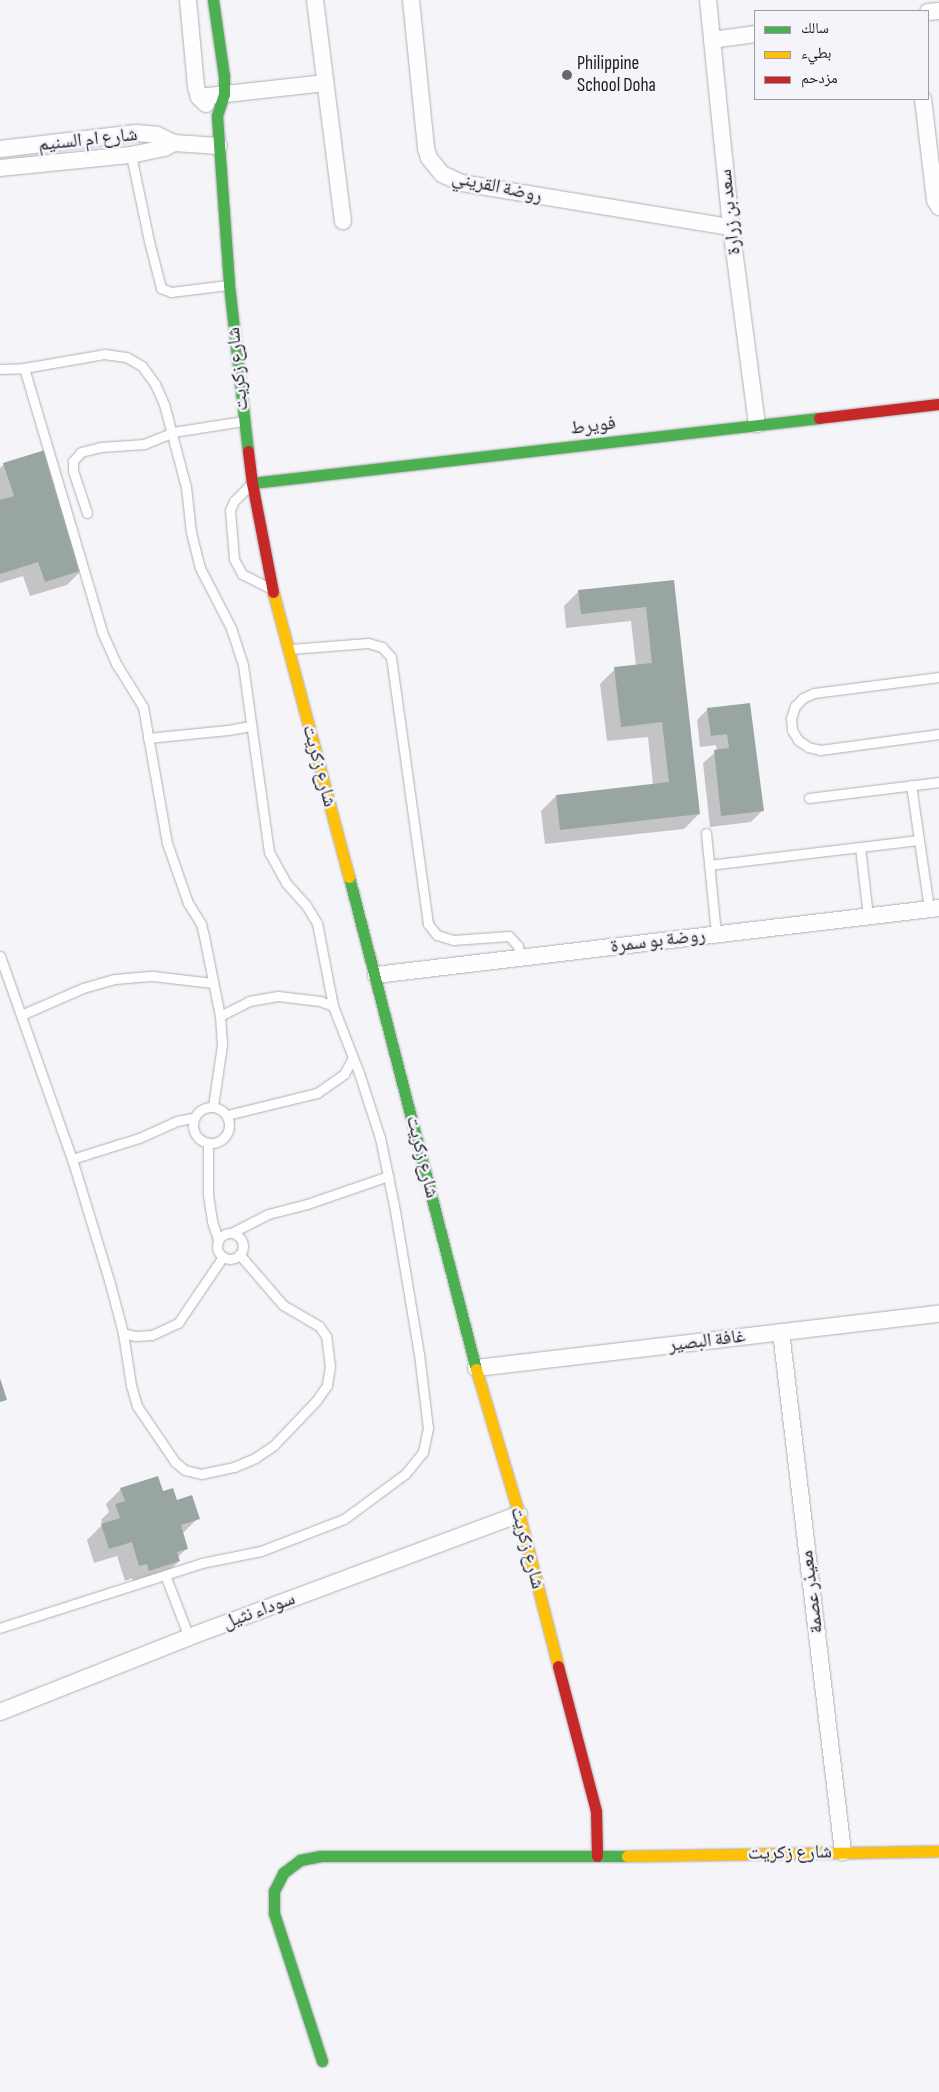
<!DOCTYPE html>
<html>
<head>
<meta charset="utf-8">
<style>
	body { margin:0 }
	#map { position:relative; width:939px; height:2092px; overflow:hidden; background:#f5f5f9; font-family:"Sofia Sans Condensed","Noto Naskh Arabic",sans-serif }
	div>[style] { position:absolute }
	.shadow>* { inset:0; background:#0003 }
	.building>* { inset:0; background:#99a5a1 }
	.roads { filter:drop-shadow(0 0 1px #afaeb5) drop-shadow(0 0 1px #afaeb5) }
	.lane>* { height:9px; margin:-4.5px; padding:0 4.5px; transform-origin:4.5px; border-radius:4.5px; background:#fefefe }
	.lane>.ring { margin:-4.5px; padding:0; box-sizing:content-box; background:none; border:9px solid #fefefe; border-radius:50% }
	.street>* { height:16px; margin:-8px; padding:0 8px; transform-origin:8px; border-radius:8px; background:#fefefe }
	.fast>* { height:11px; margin:-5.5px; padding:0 5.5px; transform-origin:5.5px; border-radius:5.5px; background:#4caf50 }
	.slow>* { height:11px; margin:-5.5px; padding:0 5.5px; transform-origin:5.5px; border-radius:5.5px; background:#ffc107 }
	.jam>* { height:11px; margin:-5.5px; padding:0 5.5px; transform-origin:5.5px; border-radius:5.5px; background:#c62828 }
	.dots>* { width:14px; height:14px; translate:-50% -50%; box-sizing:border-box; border:2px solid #f4f4fa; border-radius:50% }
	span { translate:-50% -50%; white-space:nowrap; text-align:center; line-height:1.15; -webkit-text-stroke:5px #f4f4fa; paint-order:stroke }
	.poi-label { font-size:19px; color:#1b1a25 }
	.left { translate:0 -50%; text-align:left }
	.street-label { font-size:19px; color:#1b1a25 }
	.legend { position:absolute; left:754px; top:10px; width:175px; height:90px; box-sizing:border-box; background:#f4f4fa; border:1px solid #9d9da5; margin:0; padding:6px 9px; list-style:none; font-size:15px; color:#1b1a25 }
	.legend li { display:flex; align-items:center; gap:10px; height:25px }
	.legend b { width:25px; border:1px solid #9d9da5 }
</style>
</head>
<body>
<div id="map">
	<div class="shadow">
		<i style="clip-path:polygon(4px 464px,82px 570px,67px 585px,30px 596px,23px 576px,0 583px,0 468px)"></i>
		<i style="clip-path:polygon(672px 581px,699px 814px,684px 829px,545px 844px,541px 811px,556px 796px,653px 785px,648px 737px,607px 741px,600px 684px,615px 669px,636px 666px,631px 621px,566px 628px,564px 606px,579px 591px)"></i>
		<i style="clip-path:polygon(749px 704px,762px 811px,751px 822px,710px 827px,703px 763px,717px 751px,716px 745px,700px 747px,697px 720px,708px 709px)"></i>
		<i style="clip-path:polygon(121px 1489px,162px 1493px,198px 1518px,182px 1534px,187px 1548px,178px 1557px,179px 1561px,164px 1576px,135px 1585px,132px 1578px,125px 1581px,117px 1556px,94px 1563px,87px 1540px,102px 1525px,101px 1520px,109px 1512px,106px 1504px)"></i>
	</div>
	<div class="building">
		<i style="clip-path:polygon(45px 450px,83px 570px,45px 582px,38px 562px,0 574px,0 500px,14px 496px,3px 463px)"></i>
		<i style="clip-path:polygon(674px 580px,700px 814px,560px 830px,556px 795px,669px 782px,662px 722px,621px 727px,614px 667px,652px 663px,646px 607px,581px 614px,578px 590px)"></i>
		<i style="clip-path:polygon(750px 703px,764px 811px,721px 816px,714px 750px,729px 748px,727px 734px,711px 736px,707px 708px)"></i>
		<i style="clip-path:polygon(0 1378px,7px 1400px,0 1402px)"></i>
		<i style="clip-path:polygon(158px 1476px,163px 1491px,173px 1488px,177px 1500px,192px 1495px,200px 1519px,181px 1525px,188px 1549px,177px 1552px,180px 1561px,149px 1571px,147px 1564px,139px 1566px,132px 1542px,109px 1549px,101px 1524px,120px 1518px,115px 1504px,125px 1501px,120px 1488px)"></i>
	</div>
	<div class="roads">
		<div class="lane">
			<i style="left:131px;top:155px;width:88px;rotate:78.2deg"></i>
			<i style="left:149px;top:241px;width:49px;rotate:75.7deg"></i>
			<i style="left:161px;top:288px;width:11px;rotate:22deg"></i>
			<i style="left:171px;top:292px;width:57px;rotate:-7deg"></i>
			<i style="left:24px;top:368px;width:275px;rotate:73.5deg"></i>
			<i style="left:102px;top:632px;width:36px;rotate:66deg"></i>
			<i style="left:117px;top:665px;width:49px;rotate:58.2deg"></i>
			<i style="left:143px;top:707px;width:138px;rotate:80deg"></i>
			<i style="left:167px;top:843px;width:64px;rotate:70.7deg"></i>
			<i style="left:188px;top:903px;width:25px;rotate:58deg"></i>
			<i style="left:201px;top:924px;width:12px;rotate:76deg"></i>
			<i style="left:204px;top:936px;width:82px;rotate:78.7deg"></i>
			<i style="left:220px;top:1016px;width:29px;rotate:86deg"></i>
			<i style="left:222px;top:1045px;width:62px;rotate:98.4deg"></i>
			<i style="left:0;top:369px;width:24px;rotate:-2deg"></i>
			<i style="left:24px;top:368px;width:81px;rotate:-9.9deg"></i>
			<i style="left:104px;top:354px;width:22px;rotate:8deg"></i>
			<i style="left:126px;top:357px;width:18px;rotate:29deg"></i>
			<i style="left:142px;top:366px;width:22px;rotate:54deg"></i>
			<i style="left:155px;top:384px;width:22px;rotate:66deg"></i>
			<i style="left:164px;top:404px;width:86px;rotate:75.2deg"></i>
			<i style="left:186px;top:487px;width:45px;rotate:83.7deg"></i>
			<i style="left:191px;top:532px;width:37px;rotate:76deg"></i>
			<i style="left:200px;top:568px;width:68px;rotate:62.7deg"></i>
			<i style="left:231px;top:628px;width:39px;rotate:72deg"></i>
			<i style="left:243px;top:665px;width:189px;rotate:82.1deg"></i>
			<i style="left:269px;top:852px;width:35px;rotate:61deg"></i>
			<i style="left:286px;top:883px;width:30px;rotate:48deg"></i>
			<i style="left:306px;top:905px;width:21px;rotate:59deg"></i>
			<i style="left:317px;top:923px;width:85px;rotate:79.1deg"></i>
			<i style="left:333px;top:1006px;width:72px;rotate:68.8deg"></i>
			<i style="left:359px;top:1073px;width:68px;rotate:72.1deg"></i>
			<i style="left:380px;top:1138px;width:68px;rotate:78.2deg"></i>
			<i style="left:394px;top:1205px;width:151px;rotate:80.5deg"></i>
			<i style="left:419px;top:1354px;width:75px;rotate:83.1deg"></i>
			<i style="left:428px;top:1428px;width:25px;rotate:102deg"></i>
			<i style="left:423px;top:1452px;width:28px;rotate:129deg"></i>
			<i style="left:405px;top:1474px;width:76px;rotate:143.6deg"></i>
			<i style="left:344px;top:1519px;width:89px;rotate:158.9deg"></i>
			<i style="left:261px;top:1551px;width:60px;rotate:168.5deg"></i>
			<i style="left:202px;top:1563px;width:212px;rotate:162.2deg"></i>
			<i style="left:249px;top:486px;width:21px;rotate:135deg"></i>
			<i style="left:234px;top:501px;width:10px;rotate:114deg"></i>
			<i style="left:230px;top:510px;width:49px;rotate:85.3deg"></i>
			<i style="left:234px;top:559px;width:17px;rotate:62deg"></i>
			<i style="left:242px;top:574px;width:31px;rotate:27deg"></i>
			<i style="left:87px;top:513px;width:44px;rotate:-108.4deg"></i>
			<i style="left:73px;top:471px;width:10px;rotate:-90deg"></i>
			<i style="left:73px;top:461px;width:12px;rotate:-48deg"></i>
			<i style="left:81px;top:452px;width:21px;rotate:-14deg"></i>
			<i style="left:101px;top:447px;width:43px;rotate:-4deg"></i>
			<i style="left:144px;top:444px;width:31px;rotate:-22deg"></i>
			<i style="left:173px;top:432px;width:71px;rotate:-8.9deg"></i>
			<i style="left:290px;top:649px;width:78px;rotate:-4.4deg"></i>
			<i style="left:368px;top:643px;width:15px;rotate:16deg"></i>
			<i style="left:382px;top:647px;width:13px;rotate:48deg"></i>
			<i style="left:391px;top:657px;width:270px;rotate:82.1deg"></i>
			<i style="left:428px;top:924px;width:14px;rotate:51deg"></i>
			<i style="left:437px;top:935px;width:17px;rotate:17deg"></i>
			<i style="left:453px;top:940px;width:56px;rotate:-4.1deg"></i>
			<i style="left:509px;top:936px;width:13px;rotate:48deg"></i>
			<i style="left:518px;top:946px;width:11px;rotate:80deg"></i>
			<i style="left:939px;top:677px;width:126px;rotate:172.7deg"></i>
			<i style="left:814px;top:693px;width:12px;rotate:156deg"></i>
			<i style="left:803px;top:698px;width:11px;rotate:135deg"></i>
			<i style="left:795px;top:706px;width:13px;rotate:108deg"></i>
			<i style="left:791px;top:718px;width:12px;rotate:85deg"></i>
			<i style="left:792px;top:730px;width:12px;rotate:59deg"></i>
			<i style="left:798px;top:740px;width:12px;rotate:35deg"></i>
			<i style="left:808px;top:747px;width:12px;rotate:14deg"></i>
			<i style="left:820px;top:750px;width:120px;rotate:-7.7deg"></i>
			<i style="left:148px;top:738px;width:80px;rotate:-5.7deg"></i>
			<i style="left:228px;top:730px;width:23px;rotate:-10deg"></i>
			<i style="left:911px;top:785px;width:125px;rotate:81.7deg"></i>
			<i style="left:809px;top:798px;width:131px;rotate:-7deg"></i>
			<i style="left:706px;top:833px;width:100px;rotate:84.3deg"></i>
			<i style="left:860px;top:847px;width:69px;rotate:83.4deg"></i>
			<i style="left:709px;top:865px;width:211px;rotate:-6.8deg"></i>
			<i style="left:0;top:956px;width:215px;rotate:70.5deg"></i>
			<i style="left:72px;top:1159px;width:127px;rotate:73deg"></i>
			<i style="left:109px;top:1280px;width:55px;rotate:75.2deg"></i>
			<i style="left:123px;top:1333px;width:53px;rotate:81.3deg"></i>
			<i style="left:131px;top:1385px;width:22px;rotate:74deg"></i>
			<i style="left:137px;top:1406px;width:68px;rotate:55.8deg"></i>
			<i style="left:175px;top:1462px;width:13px;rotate:39deg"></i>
			<i style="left:185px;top:1470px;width:16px;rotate:14deg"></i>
			<i style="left:201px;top:1474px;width:34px;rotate:-12deg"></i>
			<i style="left:234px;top:1467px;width:23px;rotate:-23deg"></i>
			<i style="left:255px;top:1458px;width:22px;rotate:-34deg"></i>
			<i style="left:273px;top:1446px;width:62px;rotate:-46.3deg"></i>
			<i style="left:316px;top:1401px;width:19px;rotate:-55deg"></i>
			<i style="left:327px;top:1385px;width:18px;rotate:-81deg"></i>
			<i style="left:330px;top:1367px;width:31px;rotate:-97deg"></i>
			<i style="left:326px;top:1336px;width:12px;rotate:-125deg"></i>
			<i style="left:319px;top:1326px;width:42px;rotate:-149.7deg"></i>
			<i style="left:283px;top:1305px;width:67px;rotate:-130.8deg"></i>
			<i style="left:21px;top:1015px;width:68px;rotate:-23.5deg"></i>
			<i style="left:83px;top:988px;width:33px;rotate:-16deg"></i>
			<i style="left:115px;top:979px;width:38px;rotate:-5deg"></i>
			<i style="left:153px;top:976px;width:60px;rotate:6.7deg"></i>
			<i style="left:220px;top:1016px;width:33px;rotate:-27deg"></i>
			<i style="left:249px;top:1001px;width:29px;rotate:-10deg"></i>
			<i style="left:278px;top:996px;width:42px;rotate:6.8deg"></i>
			<i style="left:320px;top:1001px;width:14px;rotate:21deg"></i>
			<i class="ring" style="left:193px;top:1107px;width:27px;height:27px"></i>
			<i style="left:227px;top:1115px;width:93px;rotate:-13.7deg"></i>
			<i style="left:317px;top:1093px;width:33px;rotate:-35deg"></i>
			<i style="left:344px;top:1074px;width:18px;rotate:-61deg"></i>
			<i style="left:208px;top:1143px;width:52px;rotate:90deg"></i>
			<i style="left:208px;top:1195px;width:26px;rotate:81deg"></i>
			<i style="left:212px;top:1221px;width:19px;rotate:72deg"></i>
			<i style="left:72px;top:1159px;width:70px;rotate:-17.4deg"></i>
			<i style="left:139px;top:1138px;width:42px;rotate:-24.1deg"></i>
			<i style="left:177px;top:1121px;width:16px;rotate:-11deg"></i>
			<i style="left:233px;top:1232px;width:39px;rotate:-27deg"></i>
			<i style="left:268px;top:1214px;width:40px;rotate:-14.4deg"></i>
			<i style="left:307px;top:1204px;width:86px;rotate:-19.1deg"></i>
			<i class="ring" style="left:217px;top:1233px;width:17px;height:17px"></i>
			<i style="left:123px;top:1333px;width:12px;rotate:14deg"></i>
			<i style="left:135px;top:1336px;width:17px;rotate:-3deg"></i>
			<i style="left:152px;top:1335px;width:29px;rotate:-25deg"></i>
			<i style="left:178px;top:1323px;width:78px;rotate:-55.9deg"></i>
			<i style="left:165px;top:1575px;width:66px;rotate:68.8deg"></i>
		</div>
		<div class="street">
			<i style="left:188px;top:0;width:87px;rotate:84.7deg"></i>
			<i style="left:196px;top:87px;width:10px;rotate:73deg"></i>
			<i style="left:199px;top:97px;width:10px;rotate:45deg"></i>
			<i style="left:315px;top:0;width:223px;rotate:82.8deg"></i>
			<i style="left:411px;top:0;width:149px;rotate:84.2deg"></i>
			<i style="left:426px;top:148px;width:10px;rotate:73deg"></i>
			<i style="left:429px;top:158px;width:21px;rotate:51deg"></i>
			<i style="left:442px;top:174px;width:21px;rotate:25deg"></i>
			<i style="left:461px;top:183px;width:274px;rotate:9.3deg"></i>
			<i style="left:708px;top:0;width:228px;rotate:84.2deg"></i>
			<i style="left:731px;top:227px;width:199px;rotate:82.5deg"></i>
			<i style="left:928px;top:12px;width:11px;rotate:-5deg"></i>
			<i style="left:712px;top:40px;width:43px;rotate:-7.9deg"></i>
			<i style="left:199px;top:97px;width:127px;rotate:-6.3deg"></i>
			<i style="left:923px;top:99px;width:102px;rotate:83.2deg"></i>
			<i style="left:935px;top:200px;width:8px;rotate:60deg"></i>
			<i style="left:0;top:149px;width:137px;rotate:-6.7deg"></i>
			<i style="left:136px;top:133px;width:21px;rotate:5deg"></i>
			<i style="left:157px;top:135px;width:19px;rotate:25deg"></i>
			<i style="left:174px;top:143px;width:45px;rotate:3.8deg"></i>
			<i style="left:0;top:168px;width:132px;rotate:-5.7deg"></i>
			<i style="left:131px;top:155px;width:34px;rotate:-12deg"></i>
			<i style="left:164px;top:148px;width:11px;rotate:-27deg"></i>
			<i style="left:376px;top:975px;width:567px;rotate:-6.79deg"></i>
			<i style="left:781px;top:1332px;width:524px;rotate:83.2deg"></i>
			<i style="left:476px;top:1368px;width:466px;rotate:-6.7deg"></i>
			<i style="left:0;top:1712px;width:203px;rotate:-21.6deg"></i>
			<i style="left:189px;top:1637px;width:352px;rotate:-20.4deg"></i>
		</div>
		<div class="fast">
			<i style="left:213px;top:0;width:77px;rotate:81.8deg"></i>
			<i style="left:224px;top:76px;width:18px;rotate:90deg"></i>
			<i style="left:224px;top:94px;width:23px;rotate:108deg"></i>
			<i style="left:217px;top:116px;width:169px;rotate:85.9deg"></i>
			<i style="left:229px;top:285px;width:167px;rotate:83.5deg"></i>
			<i style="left:252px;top:483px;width:571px;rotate:-6.54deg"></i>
			<i style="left:349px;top:877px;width:508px;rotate:75.53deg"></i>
			<i style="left:322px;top:2061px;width:156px;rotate:-108deg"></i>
			<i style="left:274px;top:1913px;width:22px;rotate:-90deg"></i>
			<i style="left:274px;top:1891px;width:20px;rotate:-63deg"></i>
			<i style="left:283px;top:1873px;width:21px;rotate:-37deg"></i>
			<i style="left:300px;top:1860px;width:21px;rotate:-11deg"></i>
			<i style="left:321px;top:1856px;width:306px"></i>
		</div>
		<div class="slow">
			<i style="left:273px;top:592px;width:295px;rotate:75.1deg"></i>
			<i style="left:476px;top:1369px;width:151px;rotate:73.5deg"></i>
			<i style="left:519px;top:1514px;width:157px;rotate:75.6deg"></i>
			<i style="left:627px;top:1856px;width:312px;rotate:-0.9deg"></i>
		</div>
		<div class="jam">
			<i style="left:819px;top:418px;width:121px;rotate:-6.7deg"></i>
			<i style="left:248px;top:451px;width:32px;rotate:83deg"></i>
			<i style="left:252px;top:483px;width:111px;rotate:79.1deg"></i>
			<i style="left:558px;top:1666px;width:150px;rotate:75.3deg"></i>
			<i style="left:596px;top:1811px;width:45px;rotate:88.7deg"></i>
		</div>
	</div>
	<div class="dots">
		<i style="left:567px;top:75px;background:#67676f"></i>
	</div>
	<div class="poi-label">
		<span class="left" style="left:577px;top:75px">Philippine<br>School Doha</span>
	</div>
	<div class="street-label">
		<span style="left:88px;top:140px;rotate:-6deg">شارع ام السنيم</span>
		<span style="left:497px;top:187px;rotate:12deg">روضة القريني</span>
		<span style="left:730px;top:212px;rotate:-96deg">سعد بن زرارة</span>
		<span style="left:238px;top:369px;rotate:-96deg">شارع زكريت</span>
		<span style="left:593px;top:426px;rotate:-7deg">فويرط</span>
		<span style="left:319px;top:766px;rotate:75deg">شارع زكريت</span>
		<span style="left:658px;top:941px;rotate:-7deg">روضة بو سمرة</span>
		<span style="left:422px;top:1157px;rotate:76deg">شارع زكريت</span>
		<span style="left:707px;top:1341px;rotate:-7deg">غافة البصير</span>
		<span style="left:527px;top:1548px;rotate:75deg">شارع زكريت</span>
		<span style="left:812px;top:1592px;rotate:-97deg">معيذر عصمة</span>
		<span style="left:259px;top:1611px;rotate:-20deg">سوداء نثيل</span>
		<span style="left:790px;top:1853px;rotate:-1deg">شارع زكريت</span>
	</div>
	<ul class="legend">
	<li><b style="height:6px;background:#4caf50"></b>سالك</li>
	<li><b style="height:6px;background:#ffc107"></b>بطيء</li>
	<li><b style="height:6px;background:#c62828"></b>مزدحم</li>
	</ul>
</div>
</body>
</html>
